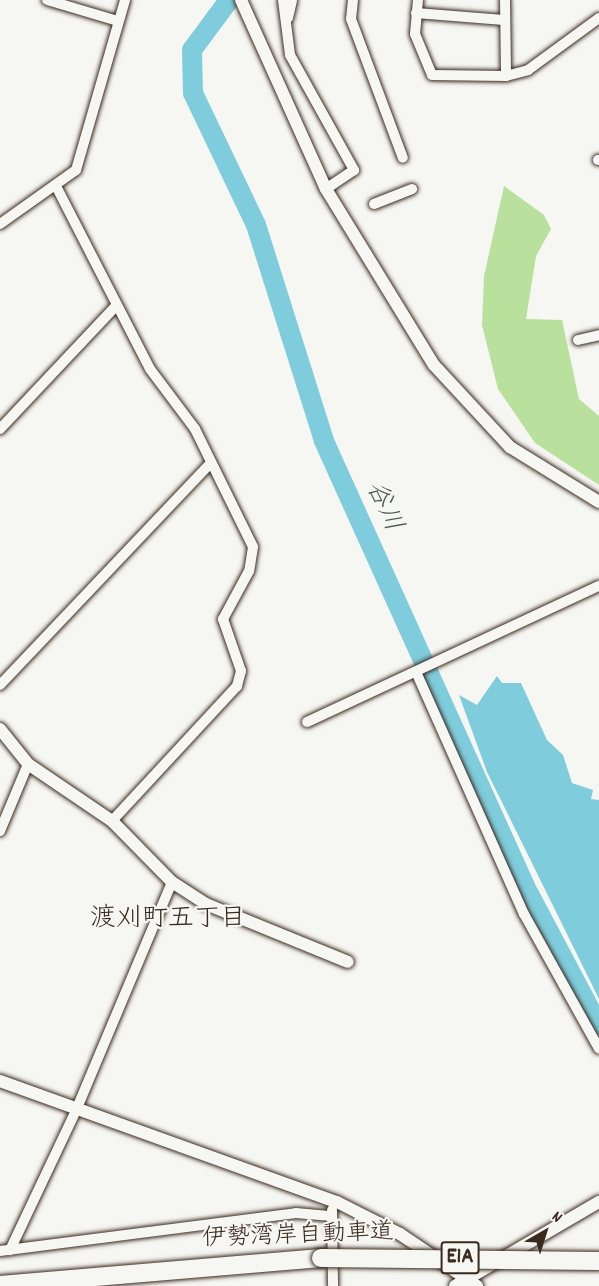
<!DOCTYPE html>
<html>
<head>
<meta charset="utf-8">
<style>
	body { margin:0 }
	#map { position:relative; width:599px; height:1286px; overflow:hidden; background:#f6f6f2; font-family:Dekko,"Klee One",sans-serif }
	div>[style] { position:absolute }
	.green>* { inset:0; background:#b9e19d }
	.water>* { inset:0; background:#7eccdc }
	.river>* { height:20px; margin:-10px; padding:0 10px; transform-origin:10px; border-radius:10px; background:#7eccdc }
	.roads { filter:drop-shadow(0 0 2px #3b2a1e) drop-shadow(0 0 2px #3b2a1e) }
	.minor>* { height:10px; margin:-5px; padding:0 5px; transform-origin:5px; border-radius:5px; background:#f6f6f2 }
	.tertiary>* { height:12px; margin:-6px; padding:0 6px; transform-origin:6px; border-radius:6px; background:#f6f6f2 }
	.motorway>* { height:18px; margin:-9px; padding:0 9px; transform-origin:9px; border-radius:9px; background:#f6f6f2 }
	.bridges { filter:drop-shadow(0 0 2px #3b2a1e) drop-shadow(0 0 2px #3b2a1e) }
	.motorway-bridge>* { height:18px; margin:-9px; padding:0 9px; transform-origin:9px; border-radius:9px; background:#f6f6f2 }
	span { translate:-50% -50%; white-space:nowrap; text-align:center; line-height:1.15; -webkit-text-stroke:4.5px #f6f6f2; paint-order:stroke }
	.shield-label span { padding:2px 4px; background:#f6f6f2; border:2px solid; border-radius:4px; -webkit-text-stroke-width:0 }
	.shield-label { font-size:22px; color:#3b2a1e; font-weight:700 }
	.street-label { font-size:24px; color:#3b2a1e }
	.water-label { font-size:26px; color:#4f5b57; font-style:italic }
	.neighbourhood-label { font-size:26px; color:#3b2a1e }
	.north { position:absolute; left:515px; top:1202px; width:60px; height:60px; -webkit-text-stroke:4px #f6f6f2; paint-order:stroke; rotate:39deg; font-size:16px; font-weight:700; line-height:24px; text-align:center; color:#3b2a1e }
	.north::after { content:''; display:block; margin:auto; width:21px; height:27px; background:#3b2a1e; clip-path:polygon(50% 0,100% 100%,50% 72%,0 100%) }
</style>
</head>
<body>
<div id="map">
	<div class="green">
		<i style="clip-path:polygon(504px 186px,544px 215px,551px 229px,536px 256px,526px 319px,562px 320px,579px 399px,599px 416px,599px 485px,535px 443px,498px 389px,482px 325px,484px 276px)"></i>
	</div>
	<div class="water">
		<i style="clip-path:polygon(497px 676px,502px 683px,521px 683px,547px 740px,563px 755px,572px 783px,593px 790px,591px 799px,599px 800px,599px 999px,487px 772px,459px 695px,477px 705px)"></i>
	</div>
	<div class="river">
		<i style="left:229px;top:0;width:62px;rotate:126.5deg"></i>
		<i style="left:192px;top:50px;width:43px;rotate:88.7deg"></i>
		<i style="left:193px;top:93px;width:146px;rotate:64.5deg"></i>
		<i style="left:256px;top:225px;width:226px;rotate:72.5deg"></i>
		<i style="left:324px;top:441px;width:497px;rotate:65.7deg"></i>
		<i style="left:529px;top:894px;width:149px;rotate:62.1deg"></i>
	</div>
	<div class="roads">
		<div class="minor">
			<i style="left:47px;top:0;width:74px;rotate:16.5deg"></i>
			<i style="left:283px;top:0;width:55px;rotate:82.7deg"></i>
			<i style="left:290px;top:55px;width:132px;rotate:60.9deg"></i>
			<i style="left:354px;top:170px;width:34px;rotate:146deg"></i>
			<i style="left:353px;top:0;width:19px;rotate:96deg"></i>
			<i style="left:351px;top:19px;width:148px;rotate:69.5deg"></i>
			<i style="left:418px;top:0;width:34px;rotate:95deg"></i>
			<i style="left:415px;top:34px;width:44px;rotate:67.5deg"></i>
			<i style="left:432px;top:75px;width:74px;rotate:0.8deg"></i>
			<i style="left:505px;top:0;width:76px;rotate:89.2deg"></i>
			<i style="left:506px;top:76px;width:23px;rotate:-15deg"></i>
			<i style="left:528px;top:70px;width:88px;rotate:-36.2deg"></i>
			<i style="left:416px;top:13px;width:88px;rotate:4.5deg"></i>
			<i style="left:288px;top:18px;width:18px;rotate:-77deg"></i>
			<i style="left:598px;top:160px;width:1px"></i>
			<i style="left:57px;top:188px;width:203px;rotate:62.8deg"></i>
			<i style="left:150px;top:369px;width:75px;rotate:53.1deg"></i>
			<i style="left:195px;top:429px;width:131px;rotate:63.8deg"></i>
			<i style="left:253px;top:547px;width:24px;rotate:99deg"></i>
			<i style="left:249px;top:571px;width:55px;rotate:118.4deg"></i>
			<i style="left:223px;top:619px;width:55px;rotate:70.9deg"></i>
			<i style="left:241px;top:671px;width:16px;rotate:105deg"></i>
			<i style="left:237px;top:686px;width:184px;rotate:132.8deg"></i>
			<i style="left:374px;top:204px;width:41px;rotate:-21.5deg"></i>
			<i style="left:0;top:224px;width:93px;rotate:-35.4deg"></i>
			<i style="left:76px;top:170px;width:177px;rotate:-73.9deg"></i>
			<i style="left:578px;top:340px;width:22px;rotate:-13deg"></i>
			<i style="left:0;top:429px;width:169px;rotate:-46.7deg"></i>
			<i style="left:417px;top:674px;width:263px;rotate:66deg"></i>
			<i style="left:524px;top:914px;width:154px;rotate:60.9deg"></i>
			<i style="left:0;top:685px;width:303px;rotate:-46.5deg"></i>
			<i style="left:307px;top:722px;width:322px;rotate:-25deg"></i>
			<i style="left:0;top:831px;width:73px;rotate:-67.3deg"></i>
			<i style="left:332px;top:1210px;width:76px;rotate:89.2deg"></i>
			<i style="left:10px;top:1250px;width:157px;rotate:-64.7deg"></i>
			<i style="left:77px;top:1108px;width:245px;rotate:-67.2deg"></i>
			<i style="left:0;top:1251px;width:298px;rotate:-7.3deg"></i>
			<i style="left:296px;top:1213px;width:33px;rotate:5deg"></i>
		</div>
		<div class="tertiary">
			<i style="left:241px;top:0;width:207px;rotate:65.8deg"></i>
			<i style="left:326px;top:189px;width:206px;rotate:58.5deg"></i>
			<i style="left:434px;top:365px;width:112px;rotate:47.2deg"></i>
			<i style="left:510px;top:447px;width:105px;rotate:31.7deg"></i>
			<i style="left:0;top:729px;width:45px;rotate:51.3deg"></i>
			<i style="left:28px;top:764px;width:102px;rotate:34.2deg"></i>
			<i style="left:112px;top:821px;width:86px;rotate:45.5deg"></i>
			<i style="left:172px;top:882px;width:40px;rotate:32.9deg"></i>
			<i style="left:206px;top:904px;width:153px;rotate:22.2deg"></i>
			<i style="left:0;top:1081px;width:358px;rotate:19.8deg"></i>
			<i style="left:337px;top:1202px;width:71px;rotate:26.9deg"></i>
			<i style="left:400px;top:1234px;width:93px;rotate:34deg"></i>
			<i style="left:455px;top:1286px;width:167px;rotate:-30.3deg"></i>
		</div>
		<div class="motorway">
			<i style="left:0;top:1285px;width:322px;rotate:-4.8deg"></i>
		</div>
	</div>
	<div class="bridges">
		<div class="motorway-bridge">
			<i style="left:321px;top:1258px;width:278px;rotate:0.6deg"></i>
		</div>
	</div>
	<div class="shield-label">
		<span style="left:460px;top:1258px">E1A</span>
	</div>
	<div class="street-label">
		<span style="left:298px;top:1237px;rotate:-2deg">伊勢湾岸自動車道</span>
	</div>
	<div class="water-label">
		<span style="left:383px;top:507px;rotate:66deg">谷川</span>
	</div>
	<div class="neighbourhood-label">
		<span style="left:168px;top:920px">渡刈町五丁目</span>
	</div>
	<div class="north">N</div>
</div>
</body>
</html>
